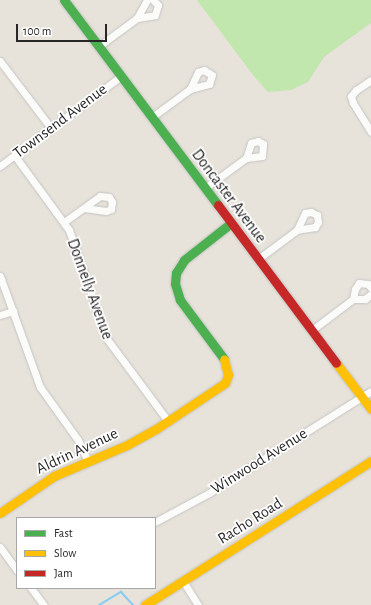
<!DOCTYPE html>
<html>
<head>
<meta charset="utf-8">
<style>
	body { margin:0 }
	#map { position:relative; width:371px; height:605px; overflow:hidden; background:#e7e3da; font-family:"Alegreya Sans",sans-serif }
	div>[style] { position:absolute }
	.green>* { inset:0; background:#c1e6ae }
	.stream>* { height:2px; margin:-1px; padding:0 1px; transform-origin:1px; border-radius:1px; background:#84ccf1 }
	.roads { filter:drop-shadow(0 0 1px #c5c4c5) drop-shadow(0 0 1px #c5c4c5) }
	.street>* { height:7px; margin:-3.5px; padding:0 3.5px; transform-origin:3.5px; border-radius:3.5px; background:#fbfbf9 }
	.fast>* { height:9px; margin:-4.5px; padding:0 4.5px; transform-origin:4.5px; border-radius:4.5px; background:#4caf50 }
	.slow>* { height:9px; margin:-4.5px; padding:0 4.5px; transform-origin:4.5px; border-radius:4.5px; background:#ffc107 }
	.jam>* { height:9px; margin:-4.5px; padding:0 4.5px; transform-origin:4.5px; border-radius:4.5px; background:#c62828 }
	span { translate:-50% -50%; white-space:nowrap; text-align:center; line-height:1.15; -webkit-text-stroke:3.5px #fff; paint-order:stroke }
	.street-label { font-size:16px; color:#262626 }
	.legend { position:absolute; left:16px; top:517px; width:140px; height:72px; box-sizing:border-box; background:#fff; border:1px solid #a8a8a8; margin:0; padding:5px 7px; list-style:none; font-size:12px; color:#262626 }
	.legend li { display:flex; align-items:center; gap:8px; height:20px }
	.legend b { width:20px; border:1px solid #a8a8a8 }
	.scale { position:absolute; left:16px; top:24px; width:91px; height:18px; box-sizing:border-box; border:2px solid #262626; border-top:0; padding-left:5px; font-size:12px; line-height:14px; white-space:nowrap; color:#262626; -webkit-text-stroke:3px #fff; paint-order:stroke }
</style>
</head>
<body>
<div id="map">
	<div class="green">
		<i style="clip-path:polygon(197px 0,371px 0,371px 23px,324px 57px,308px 82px,291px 90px,268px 92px,253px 75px)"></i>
	</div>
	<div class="stream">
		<i style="left:99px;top:605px;width:26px;rotate:-31deg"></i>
		<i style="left:121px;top:592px;width:18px;rotate:47deg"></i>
	</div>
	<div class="roads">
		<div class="street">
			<i style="left:137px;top:18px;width:21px;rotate:-61deg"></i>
			<i style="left:99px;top:46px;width:47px;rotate:-36.4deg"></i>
			<i style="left:137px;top:18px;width:18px;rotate:-9deg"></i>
			<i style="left:155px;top:15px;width:10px;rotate:-73deg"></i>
			<i style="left:158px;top:5px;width:7px;rotate:-135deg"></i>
			<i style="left:0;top:61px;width:84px;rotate:52.7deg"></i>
			<i style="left:371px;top:80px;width:18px;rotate:146deg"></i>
			<i style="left:356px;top:90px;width:8px;rotate:130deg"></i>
			<i style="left:351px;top:96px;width:7px;rotate:74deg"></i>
			<i style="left:353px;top:103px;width:34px;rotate:58deg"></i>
			<i style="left:152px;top:117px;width:47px;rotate:-36.4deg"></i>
			<i style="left:190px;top:89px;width:20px;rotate:-15deg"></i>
			<i style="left:209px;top:84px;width:9px;rotate:-72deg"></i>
			<i style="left:212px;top:75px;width:9px;rotate:-148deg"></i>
			<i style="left:204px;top:70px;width:6px;rotate:162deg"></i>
			<i style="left:198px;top:72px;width:19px;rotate:115deg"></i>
			<i style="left:15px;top:156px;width:92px;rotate:53.9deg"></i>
			<i style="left:69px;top:230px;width:115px;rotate:70.8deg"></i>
			<i style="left:107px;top:339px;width:102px;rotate:53.4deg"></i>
			<i style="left:0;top:166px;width:151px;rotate:-36.6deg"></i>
			<i style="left:205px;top:188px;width:51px;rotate:-36.2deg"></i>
			<i style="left:246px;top:158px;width:16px;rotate:-7deg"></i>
			<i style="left:262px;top:156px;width:12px;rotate:-85deg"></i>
			<i style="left:263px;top:144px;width:6px;rotate:-149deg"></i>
			<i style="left:258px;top:141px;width:7px;rotate:164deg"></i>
			<i style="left:251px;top:143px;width:16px;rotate:108deg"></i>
			<i style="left:64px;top:222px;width:44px;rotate:-35.8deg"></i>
			<i style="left:100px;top:196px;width:9px;rotate:6deg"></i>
			<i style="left:109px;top:197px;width:6px;rotate:59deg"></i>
			<i style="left:112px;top:202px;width:7px;rotate:98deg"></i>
			<i style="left:111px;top:209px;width:5px;rotate:158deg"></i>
			<i style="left:106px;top:211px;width:22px;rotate:-172deg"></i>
			<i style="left:258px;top:259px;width:49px;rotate:-36.6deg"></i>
			<i style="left:297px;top:230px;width:19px;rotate:-65deg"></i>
			<i style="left:305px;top:213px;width:6px;rotate:-9deg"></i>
			<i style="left:311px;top:212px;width:7px;rotate:27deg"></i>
			<i style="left:317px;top:215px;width:7px;rotate:82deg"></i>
			<i style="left:318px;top:222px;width:6px;rotate:121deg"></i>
			<i style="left:315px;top:227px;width:18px;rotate:171deg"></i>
			<i style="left:0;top:276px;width:118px;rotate:70.2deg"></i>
			<i style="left:40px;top:387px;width:65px;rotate:54.4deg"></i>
			<i style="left:78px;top:440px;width:23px;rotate:65deg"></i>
			<i style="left:353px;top:299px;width:10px;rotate:-79deg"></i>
			<i style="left:355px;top:289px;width:7px;rotate:-56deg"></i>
			<i style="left:359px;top:283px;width:9px;rotate:6deg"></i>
			<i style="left:368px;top:284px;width:5px;rotate:53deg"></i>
			<i style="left:0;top:315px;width:14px;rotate:-17deg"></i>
			<i style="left:312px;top:330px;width:51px;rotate:-37.1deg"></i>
			<i style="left:353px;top:299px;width:12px"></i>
			<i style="left:365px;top:299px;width:8px;rotate:-40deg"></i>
			<i style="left:155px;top:522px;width:61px;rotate:-28.2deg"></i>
			<i style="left:209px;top:493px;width:191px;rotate:-32.2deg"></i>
			<i style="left:0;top:547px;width:29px;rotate:54deg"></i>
			<i style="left:183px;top:581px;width:28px;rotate:58deg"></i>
			<i style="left:31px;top:588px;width:21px;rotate:53deg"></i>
		</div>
		<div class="fast">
			<i style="left:64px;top:0;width:256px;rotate:53.1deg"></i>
			<i style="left:224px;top:359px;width:74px;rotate:-126.7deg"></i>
			<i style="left:180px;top:300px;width:17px;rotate:-107deg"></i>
			<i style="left:175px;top:284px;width:11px;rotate:-85deg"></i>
			<i style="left:176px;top:273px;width:15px;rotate:-58deg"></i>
			<i style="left:184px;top:260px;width:60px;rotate:-38.2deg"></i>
		</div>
		<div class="slow">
			<i style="left:336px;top:363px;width:58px;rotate:52.7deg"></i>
			<i style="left:0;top:513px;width:65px;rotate:-34.4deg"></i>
			<i style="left:54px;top:476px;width:79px;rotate:-23deg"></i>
			<i style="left:127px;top:445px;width:33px;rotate:-29deg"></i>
			<i style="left:156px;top:429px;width:83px;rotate:-33.7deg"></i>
			<i style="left:225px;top:383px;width:9px;rotate:-69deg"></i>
			<i style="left:228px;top:375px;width:16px;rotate:-104deg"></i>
			<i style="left:145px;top:605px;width:268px;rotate:-32.5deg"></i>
		</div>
		<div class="jam">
			<i style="left:218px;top:205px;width:197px;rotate:53.2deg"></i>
		</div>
	</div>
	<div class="street-label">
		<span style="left:60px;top:121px;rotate:-37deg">Townsend Avenue</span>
		<span style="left:229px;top:196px;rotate:53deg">Doncaster Avenue</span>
		<span style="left:90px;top:289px;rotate:70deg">Donnelly Avenue</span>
		<span style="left:77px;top:451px;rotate:-25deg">Aldrin Avenue</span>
		<span style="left:259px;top:461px;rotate:-32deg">Winwood Avenue</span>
		<span style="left:250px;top:521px;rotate:-32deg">Racho Road</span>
	</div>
	<ul class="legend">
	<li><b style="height:5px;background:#4caf50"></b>Fast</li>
	<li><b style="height:5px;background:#ffc107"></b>Slow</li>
	<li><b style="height:5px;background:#c62828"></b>Jam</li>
	</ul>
	<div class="scale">100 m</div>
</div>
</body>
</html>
